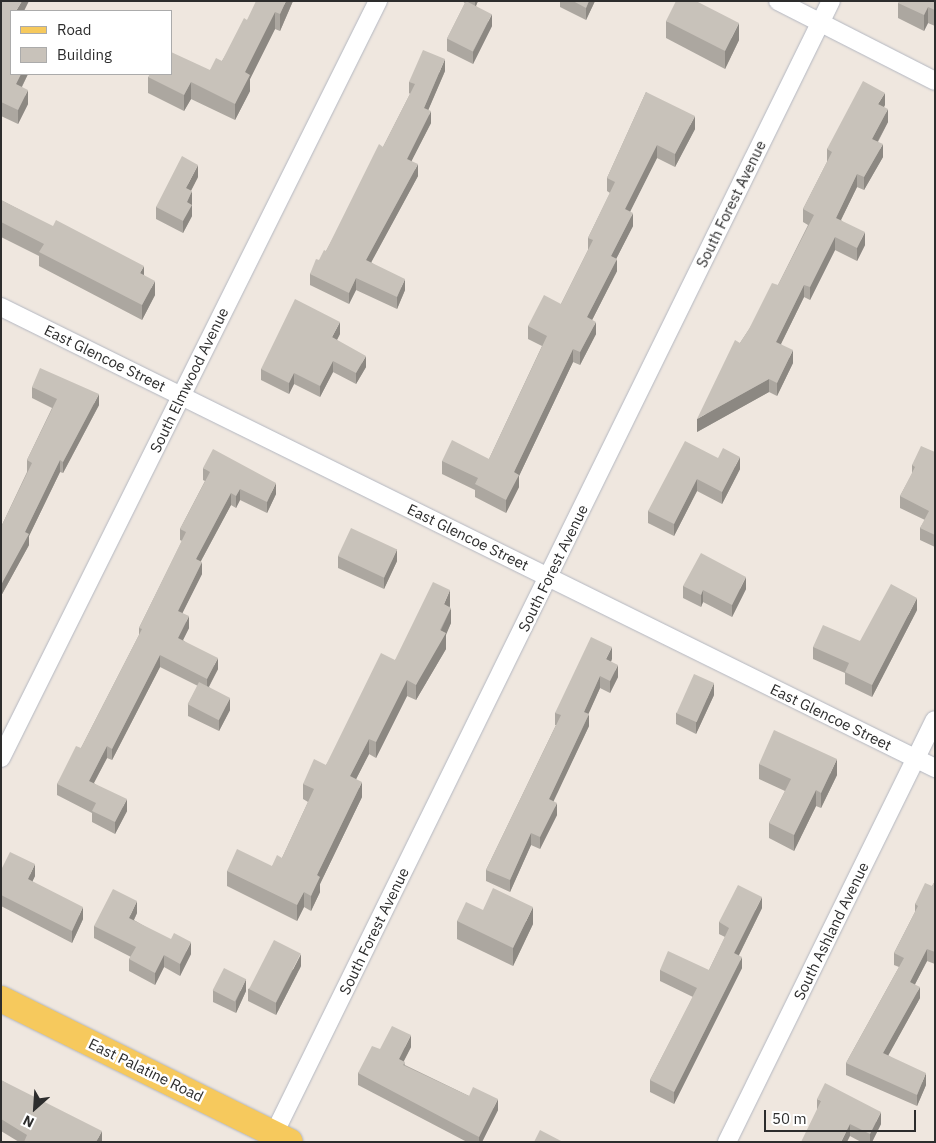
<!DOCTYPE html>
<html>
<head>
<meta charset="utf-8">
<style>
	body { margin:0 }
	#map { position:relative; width:936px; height:1143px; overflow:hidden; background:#efe7df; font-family:"IBM Plex Sans",sans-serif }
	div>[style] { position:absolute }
	.roads { filter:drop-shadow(0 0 1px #b3b7c1) drop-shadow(0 0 1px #b3b7c1) }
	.minor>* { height:18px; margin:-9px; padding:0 9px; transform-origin:9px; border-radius:9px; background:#fff }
	.primary>* { height:26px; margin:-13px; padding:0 13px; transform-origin:13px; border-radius:13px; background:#f6c95d }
	.wall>* { inset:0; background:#aca7a0 }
	.shaded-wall>* { inset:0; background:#8c8882 }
	.building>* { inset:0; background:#c8c2ba; transform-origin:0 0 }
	span { translate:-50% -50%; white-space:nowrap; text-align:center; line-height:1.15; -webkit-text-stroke:5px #fff; paint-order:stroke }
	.street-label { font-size:15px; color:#2d2d2d }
	.frame { position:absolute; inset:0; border:2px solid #2d2d2d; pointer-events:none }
	.legend { position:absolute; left:10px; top:10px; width:162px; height:65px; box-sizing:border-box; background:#fff; border:1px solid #ababab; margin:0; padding:6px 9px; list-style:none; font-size:15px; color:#2d2d2d }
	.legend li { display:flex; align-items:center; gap:10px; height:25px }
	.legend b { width:25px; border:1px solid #ababab }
	.north { position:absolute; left:10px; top:1083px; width:50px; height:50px; -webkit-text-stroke:4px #fff; paint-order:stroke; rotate:206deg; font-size:14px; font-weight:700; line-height:20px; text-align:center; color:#2d2d2d }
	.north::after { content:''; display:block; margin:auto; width:18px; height:22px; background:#2d2d2d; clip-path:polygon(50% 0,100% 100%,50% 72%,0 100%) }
	.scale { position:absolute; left:764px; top:1110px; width:152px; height:22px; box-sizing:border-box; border:2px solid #2d2d2d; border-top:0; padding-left:6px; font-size:15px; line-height:18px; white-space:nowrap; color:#2d2d2d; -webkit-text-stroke:4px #fff; paint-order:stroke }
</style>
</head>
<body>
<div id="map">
	<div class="roads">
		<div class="minor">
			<i style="left:778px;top:1px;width:176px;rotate:27deg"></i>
			<i style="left:1px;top:307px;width:1042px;rotate:26.27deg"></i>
			<i style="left:1px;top:758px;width:846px;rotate:-63.53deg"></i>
			<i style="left:270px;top:1142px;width:1271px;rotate:-63.82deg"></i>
			<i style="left:727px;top:1142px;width:470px;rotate:-63.8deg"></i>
		</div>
		<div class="primary">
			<i style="left:1px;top:999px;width:322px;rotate:26.3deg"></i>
		</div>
	</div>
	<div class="wall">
		<i style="clip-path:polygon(1px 1px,11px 11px,28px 74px,22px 87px,28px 104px,18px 124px,1px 116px)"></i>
		<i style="clip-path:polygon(293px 1px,280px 31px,275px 29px,250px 79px,250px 91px,235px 120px,191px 99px,184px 111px,148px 93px,148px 77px,210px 70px,222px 61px,247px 20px)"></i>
		<i style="clip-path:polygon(462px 1px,478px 1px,476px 6px,492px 26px,473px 64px,447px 51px,447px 39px,465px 3px)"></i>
		<i style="clip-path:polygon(560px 1px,595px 1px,586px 20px,560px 7px)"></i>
		<i style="clip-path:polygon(935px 1px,935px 26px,928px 23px,924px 31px,898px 18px,898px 3px)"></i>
		<i style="clip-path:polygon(666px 21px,739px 40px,725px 69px,666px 38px)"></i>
		<i style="clip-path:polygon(445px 71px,428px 110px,431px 123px,411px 161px,418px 176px,371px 262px,405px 290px,397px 309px,356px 290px,349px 304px,310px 285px,310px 274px,326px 251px,383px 147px,410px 94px,409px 93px,409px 82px)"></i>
		<i style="clip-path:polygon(646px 92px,695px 129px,675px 167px,657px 158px,630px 211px,633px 226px,616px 259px,617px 271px,592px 320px,596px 334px,580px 365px,573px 362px,519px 476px,519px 487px,506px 513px,475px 497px,475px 490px,442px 474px,442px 461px,489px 459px,542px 346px,528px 339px,528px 326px,561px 304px,588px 250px,588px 238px,610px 193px,607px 191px,607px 178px)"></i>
		<i style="clip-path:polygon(885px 105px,884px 107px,888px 122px,878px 142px,883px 157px,864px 190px,857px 187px,841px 220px,865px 245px,857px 261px,835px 250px,810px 300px,804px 297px,781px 344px,793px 363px,777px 396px,769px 392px,697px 432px,740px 343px,778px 285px,808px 225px,803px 222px,803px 209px,827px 162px,827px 149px)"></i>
		<i style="clip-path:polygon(198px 177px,191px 191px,192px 203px,192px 216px,183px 233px,156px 219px,156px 207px)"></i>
		<i style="clip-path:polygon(1px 200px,144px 275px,155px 295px,142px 320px,39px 266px,39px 256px,1px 237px)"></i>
		<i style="clip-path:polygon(340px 334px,337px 340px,366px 367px,356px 384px,333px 372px,320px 397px,294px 384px,289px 394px,261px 380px,261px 369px)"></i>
		<i style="clip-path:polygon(32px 387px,99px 405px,63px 473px,60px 472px,29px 536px,29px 545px,1px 596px,1px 527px,27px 472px,27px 460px,52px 408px,32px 398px)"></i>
		<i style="clip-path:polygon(935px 452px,935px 547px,920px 540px,920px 528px,925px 520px,900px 508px,900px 496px,912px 474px,912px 465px)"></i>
		<i style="clip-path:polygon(718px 458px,740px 469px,722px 504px,697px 491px,674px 536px,648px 523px,648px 511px)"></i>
		<i style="clip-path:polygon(203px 468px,276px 494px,267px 513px,240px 500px,236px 508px,231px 505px,201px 561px,202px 574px,182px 613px,189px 628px,183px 640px,218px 669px,209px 687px,230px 710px,219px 731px,188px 716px,188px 704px,198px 686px,160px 667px,112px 760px,107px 758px,94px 783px,127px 811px,115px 834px,92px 822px,92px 813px,57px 795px,57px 784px,81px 748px,139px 635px,139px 628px,182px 541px,180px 540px,180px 529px,205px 481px,203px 480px)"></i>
		<i style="clip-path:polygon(338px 556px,397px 561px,384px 589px,338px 568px)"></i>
		<i style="clip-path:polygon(683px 586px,746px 589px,732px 617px,703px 602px,701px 607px,683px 598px)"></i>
		<i style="clip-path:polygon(450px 606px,450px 607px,451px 623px,446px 633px,446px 649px,416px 700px,407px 696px,376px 758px,369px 754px,356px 779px,362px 797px,320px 884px,320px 892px,311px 911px,304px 907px,297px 921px,227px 886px,227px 871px,272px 866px,282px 858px,308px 802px,303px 799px,303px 784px,326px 765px,395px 660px)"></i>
		<i style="clip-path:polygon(917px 610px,872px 697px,845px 684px,845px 673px,813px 659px,813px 647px,860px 641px)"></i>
		<i style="clip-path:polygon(612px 659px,611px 662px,618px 677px,610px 693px,600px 688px,588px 714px,589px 726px,553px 801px,557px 815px,540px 849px,531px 845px,510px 892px,486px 881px,486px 870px,556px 725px,555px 725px,555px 713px)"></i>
		<i style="clip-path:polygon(714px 695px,696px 734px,676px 724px,676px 713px)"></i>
		<i style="clip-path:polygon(759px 764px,837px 775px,821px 808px,816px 806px,794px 851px,769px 838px,769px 823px,785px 791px,759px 779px)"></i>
		<i style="clip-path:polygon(1px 870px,35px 876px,32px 881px,83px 919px,72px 943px,1px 906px)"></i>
		<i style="clip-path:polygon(935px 881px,935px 964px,927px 961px,915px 984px,920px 998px,888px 1055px,926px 1085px,917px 1106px,846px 1075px,846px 1063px,899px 967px,894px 965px,894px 953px,915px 912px,915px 904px,932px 886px)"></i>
		<i style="clip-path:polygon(762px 908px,739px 955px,742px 968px,674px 1104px,650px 1092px,650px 1080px,693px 997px,660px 981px,660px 970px,709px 970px,725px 937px,719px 934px,719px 922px)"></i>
		<i style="clip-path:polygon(483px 910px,533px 924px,513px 966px,457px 939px,457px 921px)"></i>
		<i style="clip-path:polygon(137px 913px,134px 920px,191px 954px,180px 976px,164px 967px,155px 985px,129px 971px,129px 959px,131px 957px,94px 938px,94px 926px)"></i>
		<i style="clip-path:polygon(301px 966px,276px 1015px,248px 1001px,248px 989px)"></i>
		<i style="clip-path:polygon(213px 990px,246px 991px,236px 1013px,213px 1002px)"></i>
		<i style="clip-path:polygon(411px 1047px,404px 1061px,405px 1065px,498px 1110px,482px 1142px,467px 1142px,358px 1085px,358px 1073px,380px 1049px)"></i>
		<i style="clip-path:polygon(1px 1080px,102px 1142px,19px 1142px,1px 1131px)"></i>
		<i style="clip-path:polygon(817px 1099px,881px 1124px,872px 1142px,861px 1142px,850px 1136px,817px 1110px)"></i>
	</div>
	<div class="shaded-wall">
		<i style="clip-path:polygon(22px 1px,29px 1px,24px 11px,16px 11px)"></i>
		<i style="clip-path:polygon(286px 1px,293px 1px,280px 31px,280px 14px)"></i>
		<i style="clip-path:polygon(475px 1px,478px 1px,475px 8px)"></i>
		<i style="clip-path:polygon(589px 1px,595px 1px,586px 20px,586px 8px)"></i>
		<i style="clip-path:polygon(928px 7px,928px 23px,924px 31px,924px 15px)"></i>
		<i style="clip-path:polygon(275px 12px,275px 29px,250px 79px,250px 91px,235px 120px,235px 104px,245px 72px)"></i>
		<i style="clip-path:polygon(492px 14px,492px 26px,473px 64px,473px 52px)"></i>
		<i style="clip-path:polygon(739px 23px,739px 40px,725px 69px,725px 51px)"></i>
		<i style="clip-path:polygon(445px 59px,445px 71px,424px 120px,424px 108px)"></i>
		<i style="clip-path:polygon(21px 74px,28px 74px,16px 98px,16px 84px)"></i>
		<i style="clip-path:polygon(191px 82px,191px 99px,184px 111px,184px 95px)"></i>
		<i style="clip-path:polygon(28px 90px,28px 104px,18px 124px,18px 110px)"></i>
		<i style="clip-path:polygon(885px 93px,885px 105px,878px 117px,878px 104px)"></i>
		<i style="clip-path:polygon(888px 109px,888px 122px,872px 152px,872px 139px)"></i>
		<i style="clip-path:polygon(431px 111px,431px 123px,407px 170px,407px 159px)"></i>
		<i style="clip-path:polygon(695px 116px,695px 129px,675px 167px,675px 154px)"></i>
		<i style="clip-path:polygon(883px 144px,883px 157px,864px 190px,864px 177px)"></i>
		<i style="clip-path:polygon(657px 145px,657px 158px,625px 222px,625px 209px)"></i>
		<i style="clip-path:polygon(418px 164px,418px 176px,366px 272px,366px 260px)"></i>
		<i style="clip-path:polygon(198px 165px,198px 177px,186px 200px,186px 188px)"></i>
		<i style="clip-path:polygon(857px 174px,857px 187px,836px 230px,836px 218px)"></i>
		<i style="clip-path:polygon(192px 191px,192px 216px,183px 233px,183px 221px,187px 202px)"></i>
		<i style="clip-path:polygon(633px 213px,633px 226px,611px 269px,611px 256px)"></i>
		<i style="clip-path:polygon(865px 232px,865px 245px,857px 261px,857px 248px)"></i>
		<i style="clip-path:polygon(835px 237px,835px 250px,810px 300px,810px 287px)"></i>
		<i style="clip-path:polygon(617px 259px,617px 271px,587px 330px,587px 317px)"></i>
		<i style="clip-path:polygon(144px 266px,144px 281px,140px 273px)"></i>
		<i style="clip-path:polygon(356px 278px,356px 290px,349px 304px,349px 293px)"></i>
		<i style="clip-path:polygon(405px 279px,405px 290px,397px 309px,397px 297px)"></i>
		<i style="clip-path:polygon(155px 281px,155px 295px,142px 320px,142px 305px)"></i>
		<i style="clip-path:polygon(804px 285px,804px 297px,776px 354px,776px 342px)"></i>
		<i style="clip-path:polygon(340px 322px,340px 334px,332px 349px,332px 337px)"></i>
		<i style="clip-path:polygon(596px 322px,596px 334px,580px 365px,580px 352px)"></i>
		<i style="clip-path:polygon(573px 349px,573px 362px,519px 476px,519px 487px,506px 513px,506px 500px,514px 472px)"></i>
		<i style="clip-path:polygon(793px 350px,793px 363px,777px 396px,777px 383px)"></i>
		<i style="clip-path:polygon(366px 356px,366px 367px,356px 384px,356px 373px)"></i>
		<i style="clip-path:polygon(333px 361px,333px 372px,320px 397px,320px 386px)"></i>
		<i style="clip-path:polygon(294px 373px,294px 384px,289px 394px,289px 383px)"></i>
		<i style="clip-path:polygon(769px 379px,769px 392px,697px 432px,697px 419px)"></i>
		<i style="clip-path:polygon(99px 394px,99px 405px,63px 473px,63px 462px)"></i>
		<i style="clip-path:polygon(740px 457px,740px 469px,722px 504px,722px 492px)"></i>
		<i style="clip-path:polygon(60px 460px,60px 472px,29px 536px,29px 545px,1px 596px,1px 585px,25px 532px)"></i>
		<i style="clip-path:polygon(697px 479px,697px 491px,674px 536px,674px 524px)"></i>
		<i style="clip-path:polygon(276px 483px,276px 494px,267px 513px,267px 502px)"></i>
		<i style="clip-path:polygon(240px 489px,240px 500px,236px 508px,236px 496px)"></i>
		<i style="clip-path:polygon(231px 493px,231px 505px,196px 570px,196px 559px)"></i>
		<i style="clip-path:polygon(397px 549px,397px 561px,384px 589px,384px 577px)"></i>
		<i style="clip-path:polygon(202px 562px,202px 574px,178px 622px,178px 611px)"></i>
		<i style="clip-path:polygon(746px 577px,746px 589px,732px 617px,732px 605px)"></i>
		<i style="clip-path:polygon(450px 590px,450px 606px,444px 619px,444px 604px)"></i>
		<i style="clip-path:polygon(703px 590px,703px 602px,701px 607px,701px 595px)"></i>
		<i style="clip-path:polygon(917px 598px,917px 610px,872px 697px,872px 685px)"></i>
		<i style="clip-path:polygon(451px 608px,451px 623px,446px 635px,446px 633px,446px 649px,416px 700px,416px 685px)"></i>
		<i style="clip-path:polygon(189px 616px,189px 628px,178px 650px,178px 638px)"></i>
		<i style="clip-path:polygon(612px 647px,612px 659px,606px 671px,606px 659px)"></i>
		<i style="clip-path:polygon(160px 655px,160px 667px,112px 760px,112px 749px)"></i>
		<i style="clip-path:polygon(218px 658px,218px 669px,207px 690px,207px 679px)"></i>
		<i style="clip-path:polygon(618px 665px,618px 677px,610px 693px,610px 681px)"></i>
		<i style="clip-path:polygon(600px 676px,600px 688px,584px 724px,584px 712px)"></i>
		<i style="clip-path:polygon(407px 680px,407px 696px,376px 758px,376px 742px)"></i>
		<i style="clip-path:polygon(714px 683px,714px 695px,696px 734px,696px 722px)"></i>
		<i style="clip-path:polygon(230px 698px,230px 710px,219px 731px,219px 719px)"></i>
		<i style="clip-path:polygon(589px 714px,589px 726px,549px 811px,549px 799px)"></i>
		<i style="clip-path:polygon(369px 739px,369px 754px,350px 791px,350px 776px)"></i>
		<i style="clip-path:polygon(107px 746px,107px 758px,89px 792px,89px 781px)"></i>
		<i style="clip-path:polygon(837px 759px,837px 775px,821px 808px,821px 793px)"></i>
		<i style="clip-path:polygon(362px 782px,362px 797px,320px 884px,320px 892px,311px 911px,311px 896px,317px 875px)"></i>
		<i style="clip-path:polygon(816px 790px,816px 806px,794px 851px,794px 835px)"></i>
		<i style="clip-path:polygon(127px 799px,127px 811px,115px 834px,115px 822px)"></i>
		<i style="clip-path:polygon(557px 803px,557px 815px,540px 849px,540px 837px)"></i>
		<i style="clip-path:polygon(531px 833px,531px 845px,510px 892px,510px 880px)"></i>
		<i style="clip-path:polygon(35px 864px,35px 876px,28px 891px,28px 879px)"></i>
		<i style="clip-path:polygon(304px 892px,304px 907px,297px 921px,297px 905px)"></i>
		<i style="clip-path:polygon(762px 897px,762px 908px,734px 965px,734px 953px)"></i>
		<i style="clip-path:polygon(137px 901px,137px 913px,129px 930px,129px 918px)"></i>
		<i style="clip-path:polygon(83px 907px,83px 919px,72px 943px,72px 931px)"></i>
		<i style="clip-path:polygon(533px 907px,533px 924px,513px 966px,513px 948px)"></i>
		<i style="clip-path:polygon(191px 942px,191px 954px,180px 976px,180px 964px)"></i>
		<i style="clip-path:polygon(927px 949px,927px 961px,910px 994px,910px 982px)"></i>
		<i style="clip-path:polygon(301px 954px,301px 966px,276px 1015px,276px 1003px)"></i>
		<i style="clip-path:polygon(164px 955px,164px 967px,155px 985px,155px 973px)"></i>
		<i style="clip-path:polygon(742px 957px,742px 968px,674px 1104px,674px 1092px)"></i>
		<i style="clip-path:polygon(246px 979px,246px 991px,236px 1013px,236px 1001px)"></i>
		<i style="clip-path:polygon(920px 987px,920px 998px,883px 1065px,883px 1053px)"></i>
		<i style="clip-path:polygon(411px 1035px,411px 1047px,399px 1070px,399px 1059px)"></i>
		<i style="clip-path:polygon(926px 1073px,926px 1085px,917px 1106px,917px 1095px)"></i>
		<i style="clip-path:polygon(498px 1099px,498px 1110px,482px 1142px,479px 1142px,479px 1137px)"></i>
		<i style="clip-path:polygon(881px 1112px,881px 1124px,872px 1142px,870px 1142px,870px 1134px)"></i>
		<i style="clip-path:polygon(850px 1124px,850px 1136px,847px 1142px,841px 1142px)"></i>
		<i style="clip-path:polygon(102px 1131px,102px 1142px,96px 1142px)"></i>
	</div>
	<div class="building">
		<i style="clip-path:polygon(1px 1px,22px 1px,16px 11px,11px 11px,11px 74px,21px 74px,16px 84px,28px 90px,18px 110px,1px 102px)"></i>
		<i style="clip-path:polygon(256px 1px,286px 1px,280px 14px,275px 12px,245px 72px,250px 75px,235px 104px,191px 82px,184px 95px,148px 77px,150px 74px,171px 74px,171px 52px,210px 70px,216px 58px,222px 61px,244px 18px,247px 20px)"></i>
		<i style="left:466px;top:1px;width:29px;height:42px;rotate:27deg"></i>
		<i style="clip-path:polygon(573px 1px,589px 1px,586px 8px)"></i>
		<i style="clip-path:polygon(676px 1px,696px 1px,739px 23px,725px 51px,666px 21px)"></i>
		<i style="clip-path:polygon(899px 1px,935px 1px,935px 10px,928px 7px,924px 15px,898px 3px)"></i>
		<i style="clip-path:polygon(423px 50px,445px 59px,424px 108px,431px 111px,407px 159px,418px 164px,366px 260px,405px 279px,397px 297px,356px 278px,349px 293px,310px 274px,316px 259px,319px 260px,324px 250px,326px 251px,379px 144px,383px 147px,415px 84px,409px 82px)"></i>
		<i style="clip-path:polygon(863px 81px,885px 93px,878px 104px,888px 109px,872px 139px,883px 144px,864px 177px,857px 174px,836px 218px,865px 232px,857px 248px,835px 237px,810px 287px,804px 285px,776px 342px,793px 350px,777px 383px,769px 379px,697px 419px,735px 340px,740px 343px,749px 329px,772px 283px,778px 285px,814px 215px,803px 209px,832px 152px,827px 149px)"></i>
		<i style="clip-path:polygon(646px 92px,695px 116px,675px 154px,657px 145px,625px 209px,633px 213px,611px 256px,617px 259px,587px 317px,596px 322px,580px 352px,573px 349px,514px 472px,519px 475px,506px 500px,475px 484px,478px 478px,442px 461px,452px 440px,489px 459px,547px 336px,528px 326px,544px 295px,561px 304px,593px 240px,588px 238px,615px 182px,607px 178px)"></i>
		<i style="clip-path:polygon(182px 156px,198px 165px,186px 188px,192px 191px,187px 202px,192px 205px,183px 221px,156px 207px)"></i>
		<i style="clip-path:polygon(1px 200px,53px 226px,56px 220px,144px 266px,140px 273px,155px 281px,142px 305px,39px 252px,44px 244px,1px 222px)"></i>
		<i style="clip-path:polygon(295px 299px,340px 322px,332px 337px,366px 356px,356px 373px,333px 361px,320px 386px,294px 373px,289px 383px,261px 369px)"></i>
		<i style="clip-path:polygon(40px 368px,99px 394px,63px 462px,60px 460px,25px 532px,29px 534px,1px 585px,1px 527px,32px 463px,27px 460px,57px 399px,32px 387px)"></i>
		<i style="clip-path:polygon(685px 441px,718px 458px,723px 448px,740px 457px,722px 492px,697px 479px,674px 524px,648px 511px)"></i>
		<i style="clip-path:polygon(921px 446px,935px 452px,935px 535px,920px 528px,929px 511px,900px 496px,915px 467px,912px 465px)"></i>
		<i style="clip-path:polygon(213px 449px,276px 483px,267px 502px,240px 489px,236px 496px,231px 493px,196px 559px,202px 562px,178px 611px,189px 616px,178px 638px,218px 658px,207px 679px,160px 655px,112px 749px,107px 746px,89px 781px,127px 799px,115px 822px,92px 811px,96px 803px,57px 784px,76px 746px,81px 748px,142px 629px,139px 628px,186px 532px,180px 529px,210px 472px,203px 468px)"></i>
		<i style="left:351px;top:528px;width:51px;height:31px;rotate:25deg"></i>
		<i style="clip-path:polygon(701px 553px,746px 577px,732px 605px,703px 590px,701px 595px,683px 586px)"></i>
		<i style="clip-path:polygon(433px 582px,450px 590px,444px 604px,451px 608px,440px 630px,446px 633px,416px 685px,407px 680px,376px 742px,369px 739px,350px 776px,362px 782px,317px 875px,320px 877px,311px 896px,304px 892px,297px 905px,227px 871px,237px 849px,272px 866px,277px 855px,282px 858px,314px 789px,303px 784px,314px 759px,326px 765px,381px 653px,395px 660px)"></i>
		<i style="clip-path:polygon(891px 584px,917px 598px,872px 685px,845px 672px,849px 663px,813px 647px,823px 625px,860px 641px)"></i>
		<i style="clip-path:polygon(591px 637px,612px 647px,606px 659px,618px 665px,610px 681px,600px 676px,584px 712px,589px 714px,549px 799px,557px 803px,540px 837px,531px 833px,510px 880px,486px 870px,561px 715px,555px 713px)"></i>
		<i style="left:694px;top:674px;width:22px;height:43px;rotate:24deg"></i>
		<i style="left:199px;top:682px;width:35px;height:25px;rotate:27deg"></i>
		<i style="clip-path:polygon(774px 730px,837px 759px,821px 793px,816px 790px,794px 835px,769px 823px,791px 779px,759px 764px)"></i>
		<i style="clip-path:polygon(10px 852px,35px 864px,28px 879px,83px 907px,72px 931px,1px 895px,1px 870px)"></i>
		<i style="clip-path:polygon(935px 881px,935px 952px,927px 949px,910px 982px,920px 987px,883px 1053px,926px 1073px,917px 1095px,846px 1063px,904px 958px,894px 953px,918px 906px,915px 904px,925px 883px,932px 886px)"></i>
		<i style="clip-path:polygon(738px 885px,762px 897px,734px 953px,742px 957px,674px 1092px,650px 1080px,697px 988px,660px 970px,668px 951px,709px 970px,729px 928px,719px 922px)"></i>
		<i style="clip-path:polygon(493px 888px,533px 907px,513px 948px,457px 921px,466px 902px,483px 910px)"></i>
		<i style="clip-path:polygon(113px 889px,137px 901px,129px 918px,171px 939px,174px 933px,191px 942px,180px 964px,164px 955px,155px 973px,129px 959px,136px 947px,94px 926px)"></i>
		<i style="left:274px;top:940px;width:30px;height:55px;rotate:27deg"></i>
		<i style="left:224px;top:968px;width:25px;height:25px;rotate:27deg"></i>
		<i style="clip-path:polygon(392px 1026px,411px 1035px,399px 1059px,405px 1062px,403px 1065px,469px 1096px,473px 1087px,498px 1099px,479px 1137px,358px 1073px,372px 1046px,380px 1049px)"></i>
		<i style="clip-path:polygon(1px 1080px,102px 1131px,96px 1142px,24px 1142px,27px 1135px,1px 1119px)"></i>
		<i style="clip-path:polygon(825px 1083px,881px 1112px,870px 1134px,850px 1124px,841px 1142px,801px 1142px,821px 1101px,817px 1099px)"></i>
		<i style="clip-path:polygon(540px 1130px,563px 1142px,534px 1142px)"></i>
	</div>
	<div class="street-label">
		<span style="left:731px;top:204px;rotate:-64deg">South Forest Avenue</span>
		<span style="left:105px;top:358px;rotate:26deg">East Glencoe Street</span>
		<span style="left:189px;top:380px;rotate:-64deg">South Elmwood Avenue</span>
		<span style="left:468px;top:537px;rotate:26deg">East Glencoe Street</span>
		<span style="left:553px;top:568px;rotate:-64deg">South Forest Avenue</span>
		<span style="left:831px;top:717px;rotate:26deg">East Glencoe Street</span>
		<span style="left:374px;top:931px;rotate:-64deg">South Forest Avenue</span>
		<span style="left:831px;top:931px;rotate:-64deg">South Ashland Avenue</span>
		<span style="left:146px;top:1070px;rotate:26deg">East Palatine Road</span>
	</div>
	<div class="frame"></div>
	<ul class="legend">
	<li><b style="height:6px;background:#f6c95d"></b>Road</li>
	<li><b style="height:14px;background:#c8c2ba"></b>Building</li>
	</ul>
	<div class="north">N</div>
	<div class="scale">50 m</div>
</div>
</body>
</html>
